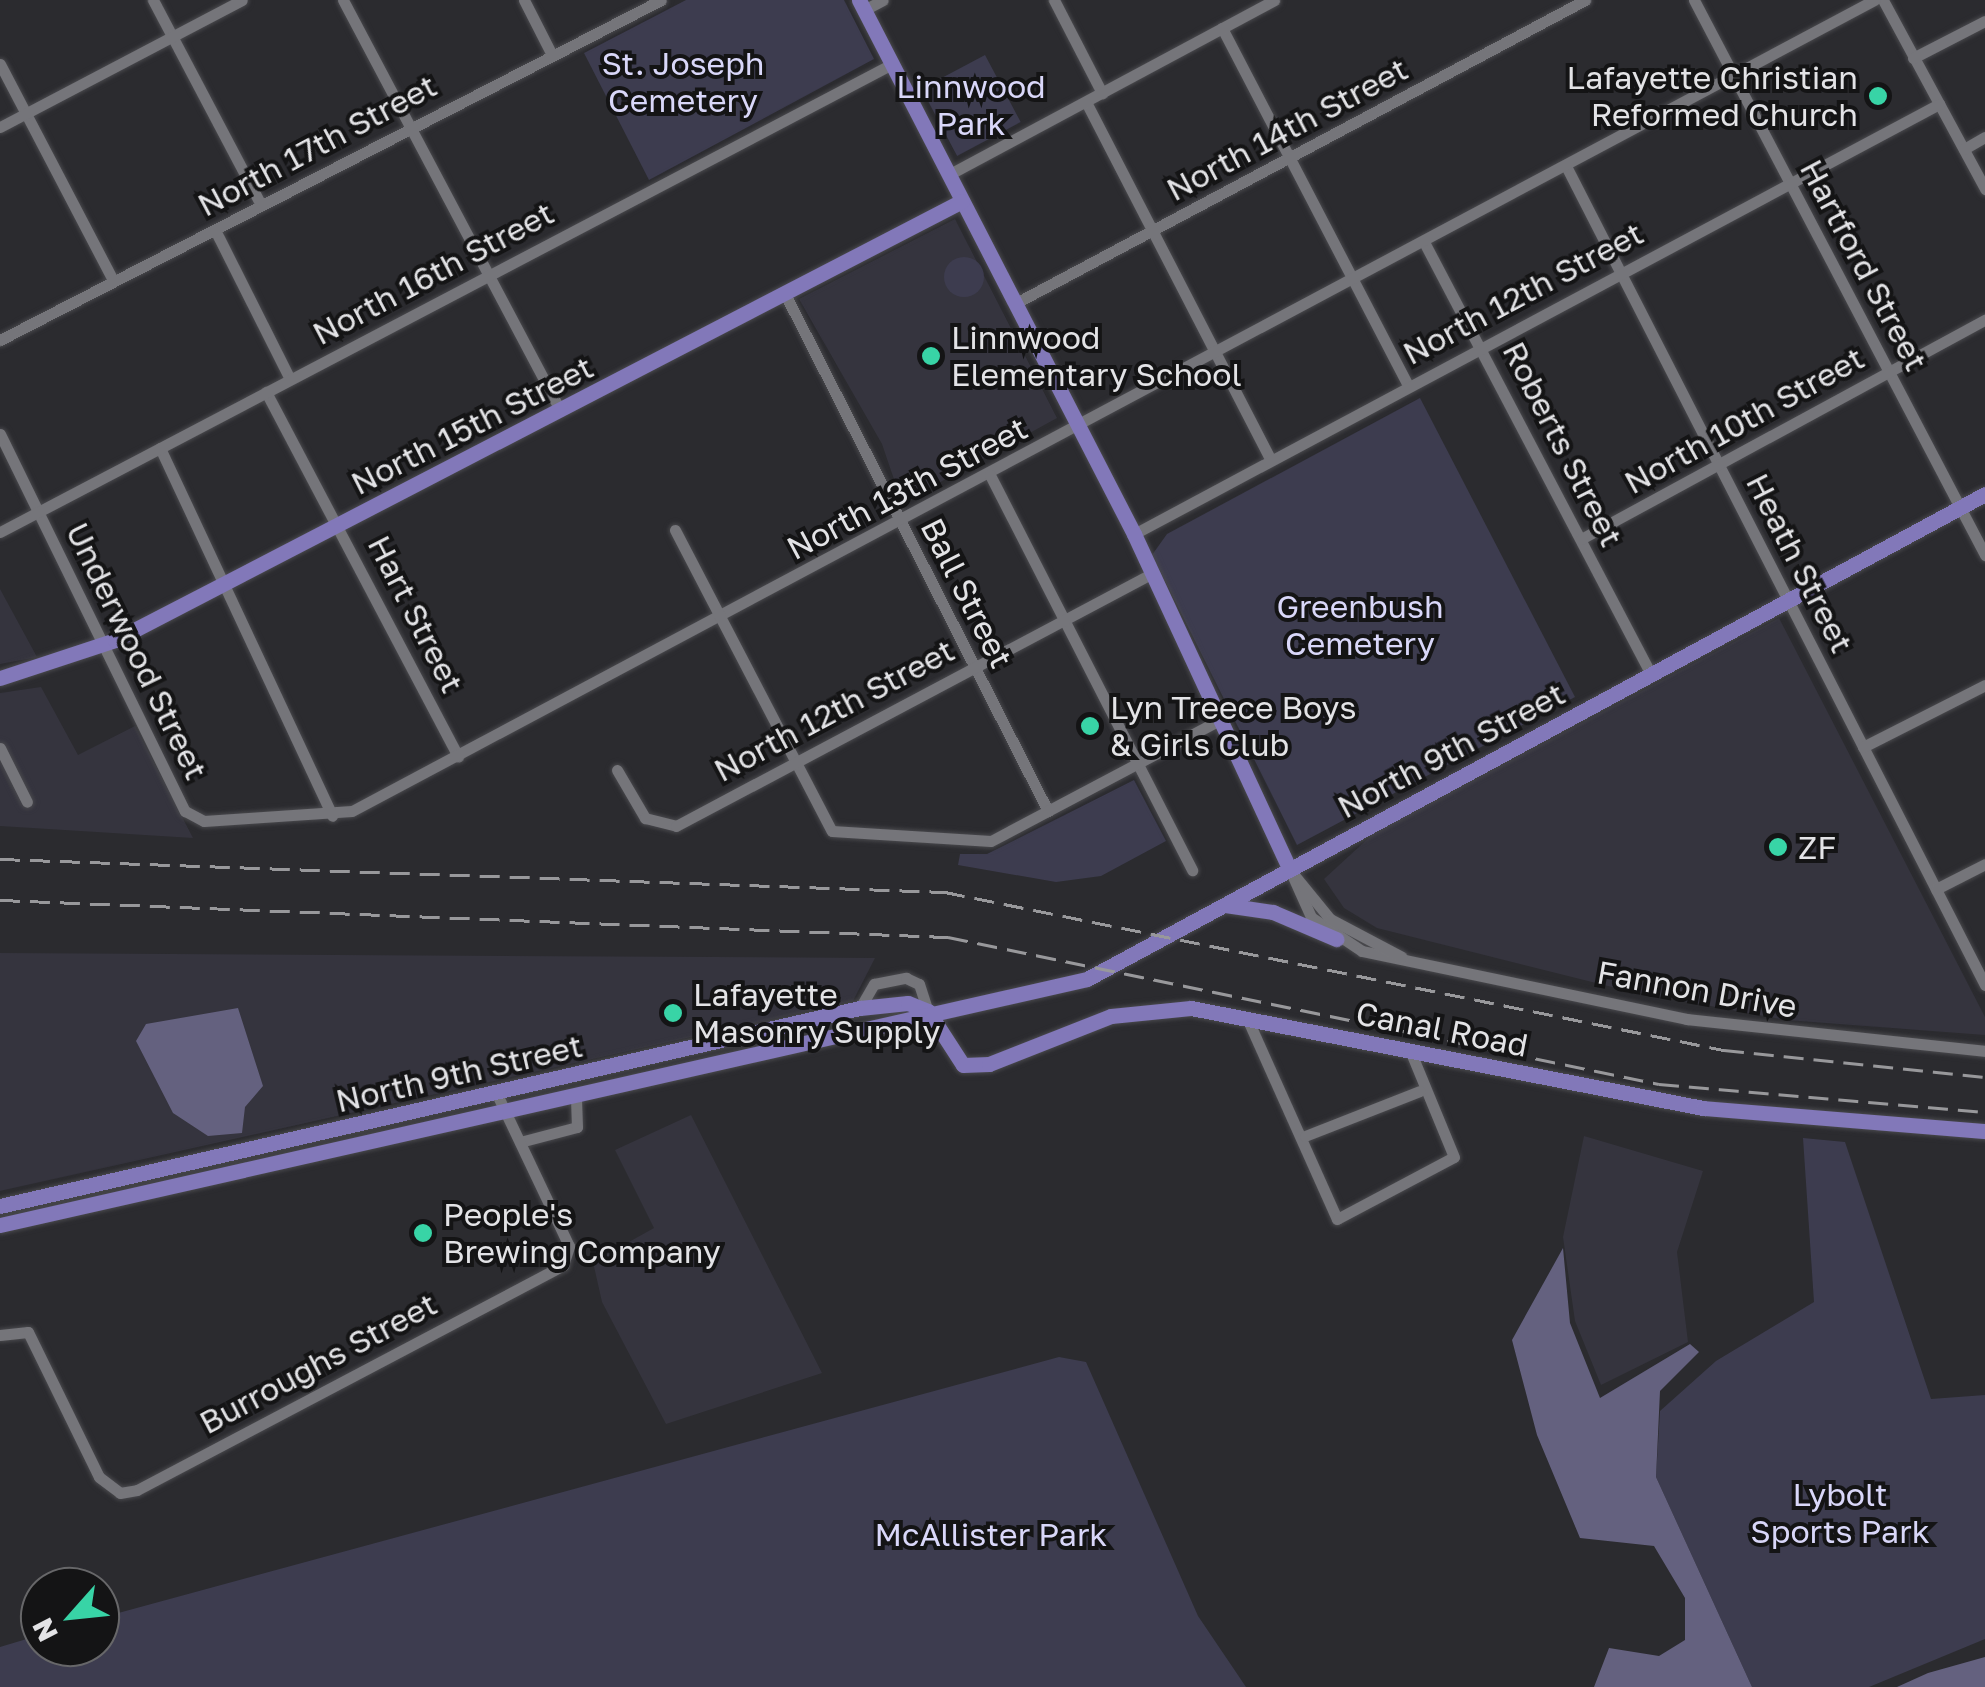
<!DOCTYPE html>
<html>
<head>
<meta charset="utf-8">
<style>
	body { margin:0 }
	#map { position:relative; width:1985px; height:1687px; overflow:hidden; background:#2b2b2f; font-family:"Golos Text",sans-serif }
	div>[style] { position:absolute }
	.built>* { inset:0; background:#35343e }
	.green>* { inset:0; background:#3d3c4f; transform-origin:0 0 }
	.round { border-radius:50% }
	.forest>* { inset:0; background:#64617f }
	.roads { filter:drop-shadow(0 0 2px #49494d) drop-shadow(0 0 2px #49494d) }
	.minor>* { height:11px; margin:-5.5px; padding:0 5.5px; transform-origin:5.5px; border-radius:5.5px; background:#75757a }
	.major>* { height:15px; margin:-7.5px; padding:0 7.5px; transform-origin:7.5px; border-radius:7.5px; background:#8278b9 }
	.rail>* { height:2.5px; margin-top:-1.25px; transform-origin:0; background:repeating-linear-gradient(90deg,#98989b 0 20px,transparent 0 30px) }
	.dots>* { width:28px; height:28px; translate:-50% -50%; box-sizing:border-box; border:5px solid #141415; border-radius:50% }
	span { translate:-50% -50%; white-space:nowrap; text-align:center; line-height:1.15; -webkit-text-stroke:8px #141415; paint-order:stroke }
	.park-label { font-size:32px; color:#d9d7f9 }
	.poi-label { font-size:32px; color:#e3e3e6 }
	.right { translate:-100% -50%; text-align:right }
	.left { translate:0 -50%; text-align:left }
	.street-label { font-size:32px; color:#e3e3e6 }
	.north { position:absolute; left:20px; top:1567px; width:100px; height:100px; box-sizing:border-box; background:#141415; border:2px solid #676769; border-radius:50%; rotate:243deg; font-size:28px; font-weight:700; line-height:40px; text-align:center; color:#e3e3e6 }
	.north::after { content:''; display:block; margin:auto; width:35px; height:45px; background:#38d4a6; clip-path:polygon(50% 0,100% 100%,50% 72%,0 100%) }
</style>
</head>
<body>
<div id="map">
	<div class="built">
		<i style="clip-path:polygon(955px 219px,1057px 418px,902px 503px,882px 444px,799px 299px)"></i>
		<i style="clip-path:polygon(0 589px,37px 657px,38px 657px,0 664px)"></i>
		<i style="clip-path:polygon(1779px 618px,1985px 1017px,1985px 1035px,1786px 1020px,1624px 990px,1377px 928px,1344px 908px,1324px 879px,1373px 834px)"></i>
		<i style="clip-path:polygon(41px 687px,78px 755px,135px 726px,193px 838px,0 826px,0 693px)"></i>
		<i style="clip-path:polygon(0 953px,875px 958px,853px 1001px,0 1191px)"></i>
		<i style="clip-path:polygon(691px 1115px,822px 1373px,666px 1424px,602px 1302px,593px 1262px,654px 1228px,615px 1150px)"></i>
		<i style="clip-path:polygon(1584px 1136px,1703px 1171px,1677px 1252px,1688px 1342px,1601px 1385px,1575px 1321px,1563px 1237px)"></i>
	</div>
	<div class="green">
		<i style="clip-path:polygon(686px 0,844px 0,874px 59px,649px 180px,584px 53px)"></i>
		<i style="left:985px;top:55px;width:76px;height:72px;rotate:62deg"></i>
		<i class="round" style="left:944px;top:257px;width:40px;height:40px"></i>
		<i style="clip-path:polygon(1420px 398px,1575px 697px,1297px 845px,1152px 555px,1167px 534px)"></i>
		<i style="clip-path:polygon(1134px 780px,1166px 841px,1101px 876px,1056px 882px,958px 865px,960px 854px,987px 854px)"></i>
		<i style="clip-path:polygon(1803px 1138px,1845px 1142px,1931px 1399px,1985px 1395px,1985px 1639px,1869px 1687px,1752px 1687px,1656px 1477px,1660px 1411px,1716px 1361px,1814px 1302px)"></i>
		<i style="clip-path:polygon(1059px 1357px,1086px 1362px,1198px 1616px,1246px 1687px,0 1687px,0 1647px,40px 1635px,40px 1647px,100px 1647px,100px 1618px)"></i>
	</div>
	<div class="forest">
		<i style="clip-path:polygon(238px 1008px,263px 1086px,245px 1107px,242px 1133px,208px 1136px,173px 1113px,136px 1041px,146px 1024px)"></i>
		<i style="clip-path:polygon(1563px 1248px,1570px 1323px,1600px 1398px,1690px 1344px,1699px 1352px,1660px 1391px,1656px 1477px,1752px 1687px,1594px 1687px,1609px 1648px,1659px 1656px,1685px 1640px,1685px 1598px,1654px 1546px,1580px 1538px,1537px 1435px,1512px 1340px)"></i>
		<i style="clip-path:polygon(1985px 1657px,1985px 1687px,1897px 1687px,1928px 1673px)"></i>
	</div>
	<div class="roads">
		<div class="minor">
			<i style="left:153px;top:0;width:232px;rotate:62.2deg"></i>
			<i style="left:343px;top:0;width:465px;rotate:62.1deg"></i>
			<i style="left:524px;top:0;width:62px;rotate:63deg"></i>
			<i style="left:1054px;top:0;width:105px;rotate:62.7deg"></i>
			<i style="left:1694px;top:0;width:627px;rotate:62.33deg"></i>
			<i style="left:1883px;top:0;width:215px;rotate:61.6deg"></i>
			<i style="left:864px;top:10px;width:21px;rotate:-28deg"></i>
			<i style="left:1222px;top:28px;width:403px;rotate:62.5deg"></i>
			<i style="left:1913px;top:58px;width:81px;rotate:-27.2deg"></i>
			<i style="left:0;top:64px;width:244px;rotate:62.4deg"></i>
			<i style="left:1086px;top:102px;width:403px;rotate:62.7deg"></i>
			<i style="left:0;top:127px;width:273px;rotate:-27.7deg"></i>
			<i style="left:1964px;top:149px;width:24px;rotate:-30deg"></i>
			<i style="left:1566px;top:166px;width:920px;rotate:62.91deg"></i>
			<i style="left:948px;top:175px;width:370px;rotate:-28.2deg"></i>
			<i style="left:215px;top:230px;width:167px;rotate:63.3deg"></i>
			<i style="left:1424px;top:242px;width:487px;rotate:62.3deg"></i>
			<i style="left:785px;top:294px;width:580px;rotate:63.04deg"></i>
			<i style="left:1014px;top:304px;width:647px;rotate:-28.03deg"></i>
			<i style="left:0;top:340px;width:743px;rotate:-27.22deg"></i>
			<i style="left:266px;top:392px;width:412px;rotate:62.2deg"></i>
			<i style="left:0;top:434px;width:420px;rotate:63.9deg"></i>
			<i style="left:185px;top:811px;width:21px;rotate:28deg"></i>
			<i style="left:204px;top:821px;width:148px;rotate:-3.9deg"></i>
			<i style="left:352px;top:811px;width:1725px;rotate:-28.05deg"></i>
			<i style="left:160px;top:448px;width:406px;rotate:64.9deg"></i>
			<i style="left:990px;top:475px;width:444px;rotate:62.9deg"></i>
			<i style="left:675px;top:530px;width:339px;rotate:62.5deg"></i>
			<i style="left:832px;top:831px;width:159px;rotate:3.6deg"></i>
			<i style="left:991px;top:841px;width:260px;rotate:-27.9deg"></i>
			<i style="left:0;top:532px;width:1007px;rotate:-27.68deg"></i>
			<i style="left:1134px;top:534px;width:913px;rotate:-28.11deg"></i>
			<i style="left:1581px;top:539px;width:460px;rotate:-28.5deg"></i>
			<i style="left:1863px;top:747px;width:137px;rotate:-26.9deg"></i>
			<i style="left:0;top:748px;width:60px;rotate:63.4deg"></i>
			<i style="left:617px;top:770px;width:56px;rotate:59.7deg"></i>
			<i style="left:645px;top:818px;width:32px;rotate:14deg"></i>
			<i style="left:676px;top:826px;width:535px;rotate:-27.95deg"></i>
			<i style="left:1290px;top:870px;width:51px;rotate:65.9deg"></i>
			<i style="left:1311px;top:917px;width:61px;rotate:33.7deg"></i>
			<i style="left:1362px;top:951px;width:332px;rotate:11.8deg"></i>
			<i style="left:1687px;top:1019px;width:300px;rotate:6.1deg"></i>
			<i style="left:1290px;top:870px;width:63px;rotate:50.8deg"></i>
			<i style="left:1330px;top:919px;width:81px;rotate:27.8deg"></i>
			<i style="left:1936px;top:889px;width:55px;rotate:-27deg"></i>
			<i style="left:860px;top:1008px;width:28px;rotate:-60deg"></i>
			<i style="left:874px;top:984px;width:33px;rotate:-11deg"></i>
			<i style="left:906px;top:978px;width:14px;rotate:25deg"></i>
			<i style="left:919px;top:984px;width:28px;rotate:72deg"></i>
			<i style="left:1247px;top:1018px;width:220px;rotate:65.9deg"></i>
			<i style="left:1337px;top:1219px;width:132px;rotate:-27.9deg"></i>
			<i style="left:1454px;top:1157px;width:116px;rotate:-112.4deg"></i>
			<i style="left:1305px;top:1136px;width:123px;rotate:-21.4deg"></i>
			<i style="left:520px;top:1142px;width:59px;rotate:-14.7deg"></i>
			<i style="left:577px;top:1127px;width:32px;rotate:-92deg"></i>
			<i style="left:0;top:1335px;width:28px;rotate:-6deg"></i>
			<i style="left:28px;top:1332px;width:161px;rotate:63.9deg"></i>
			<i style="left:99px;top:1477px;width:26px;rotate:37deg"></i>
			<i style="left:120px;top:1493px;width:17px;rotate:-10deg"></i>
			<i style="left:137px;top:1490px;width:482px;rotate:-27.8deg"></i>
			<i style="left:563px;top:1265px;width:20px;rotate:-72deg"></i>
			<i style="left:569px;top:1246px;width:170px;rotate:-115.4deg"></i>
		</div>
		<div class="major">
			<i style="left:859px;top:0;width:601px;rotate:62.75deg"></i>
			<i style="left:1134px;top:534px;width:370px;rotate:65.1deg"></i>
			<i style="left:0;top:678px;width:121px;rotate:-18.3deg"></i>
			<i style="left:115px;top:640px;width:954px;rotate:-27.4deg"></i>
			<i style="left:1225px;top:905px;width:49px;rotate:8.3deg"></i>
			<i style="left:1273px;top:912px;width:69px;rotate:23.2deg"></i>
			<i style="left:928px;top:1011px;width:64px;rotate:57.1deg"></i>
			<i style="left:963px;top:1065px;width:26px;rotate:-2deg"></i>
			<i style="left:989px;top:1064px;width:131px;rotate:-21.5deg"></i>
			<i style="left:1111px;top:1016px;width:80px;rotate:-5.7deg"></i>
			<i style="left:1191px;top:1008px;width:522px;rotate:11.05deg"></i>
			<i style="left:1703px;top:1108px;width:283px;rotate:4.7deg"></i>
			<i style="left:0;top:1206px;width:882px;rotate:-12.97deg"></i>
			<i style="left:860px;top:1008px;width:48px;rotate:-5.9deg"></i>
			<i style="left:908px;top:1003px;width:22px;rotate:22deg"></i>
			<i style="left:0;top:1225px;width:1114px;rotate:-12.75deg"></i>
			<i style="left:1087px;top:979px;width:1021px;rotate:-28.37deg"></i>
		</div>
	</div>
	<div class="rail">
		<i style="left:0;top:859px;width:946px;rotate:2deg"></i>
		<i style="left:945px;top:892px;width:795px;rotate:11.47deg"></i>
		<i style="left:1724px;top:1050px;width:262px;rotate:5.9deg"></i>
		<i style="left:0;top:900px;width:949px;rotate:2.24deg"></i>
		<i style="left:948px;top:937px;width:726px;rotate:11.68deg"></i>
		<i style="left:1659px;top:1084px;width:327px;rotate:4.9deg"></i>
	</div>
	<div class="dots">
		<i style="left:1878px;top:96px;background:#38d4a6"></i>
		<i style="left:931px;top:356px;background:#38d4a6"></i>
		<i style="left:1090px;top:726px;background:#38d4a6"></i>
		<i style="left:1778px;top:847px;background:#38d4a6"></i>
		<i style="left:673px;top:1013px;background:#38d4a6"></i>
		<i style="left:423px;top:1233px;background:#38d4a6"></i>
	</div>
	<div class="park-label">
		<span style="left:683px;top:82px">St. Joseph<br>Cemetery</span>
		<span style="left:971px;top:105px">Linnwood<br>Park</span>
		<span style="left:1360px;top:625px">Greenbush<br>Cemetery</span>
		<span style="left:1840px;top:1513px">Lybolt<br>Sports Park</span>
		<span style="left:991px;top:1534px">McAllister Park</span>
	</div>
	<div class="poi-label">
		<span class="right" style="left:1858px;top:96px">Lafayette Christian<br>Reformed Church</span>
		<span class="left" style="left:951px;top:356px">Linnwood<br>Elementary School</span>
		<span class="left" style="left:1110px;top:726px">Lyn Treece Boys<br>&amp; Girls Club</span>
		<span class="left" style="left:1798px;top:847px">ZF</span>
		<span class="left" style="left:693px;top:1013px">Lafayette<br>Masonry Supply</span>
		<span class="left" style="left:443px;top:1233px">People's<br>Brewing Company</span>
	</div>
	<div class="street-label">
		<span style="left:1287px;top:129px;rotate:-28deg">North 14th Street</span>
		<span style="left:317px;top:145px;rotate:-28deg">North 17th Street</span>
		<span style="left:1864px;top:265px;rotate:62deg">Hartford Street</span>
		<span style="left:433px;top:273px;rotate:-28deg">North 16th Street</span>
		<span style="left:1523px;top:293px;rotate:-28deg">North 12th Street</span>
		<span style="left:1744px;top:420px;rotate:-29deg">North 10th Street</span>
		<span style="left:472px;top:425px;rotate:-27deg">North 15th Street</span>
		<span style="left:1563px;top:444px;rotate:63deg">Roberts Street</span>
		<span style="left:907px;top:488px;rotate:-28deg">North 13th Street</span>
		<span style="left:1800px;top:563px;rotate:63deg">Heath Street</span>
		<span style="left:967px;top:593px;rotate:63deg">Ball Street</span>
		<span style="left:416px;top:614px;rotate:63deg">Hart Street</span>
		<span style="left:137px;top:651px;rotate:64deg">Underwood Street</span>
		<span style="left:834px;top:710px;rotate:-28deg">North 12th Street</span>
		<span style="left:1451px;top:750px;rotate:-28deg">North 9th Street</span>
		<span style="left:1697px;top:989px;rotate:10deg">Fannon Drive</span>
		<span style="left:1442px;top:1029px;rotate:11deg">Canal Road</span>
		<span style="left:459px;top:1073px;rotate:-13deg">North 9th Street</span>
		<span style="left:318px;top:1363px;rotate:-28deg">Burroughs Street</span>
	</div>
	<div class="north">N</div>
</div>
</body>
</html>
